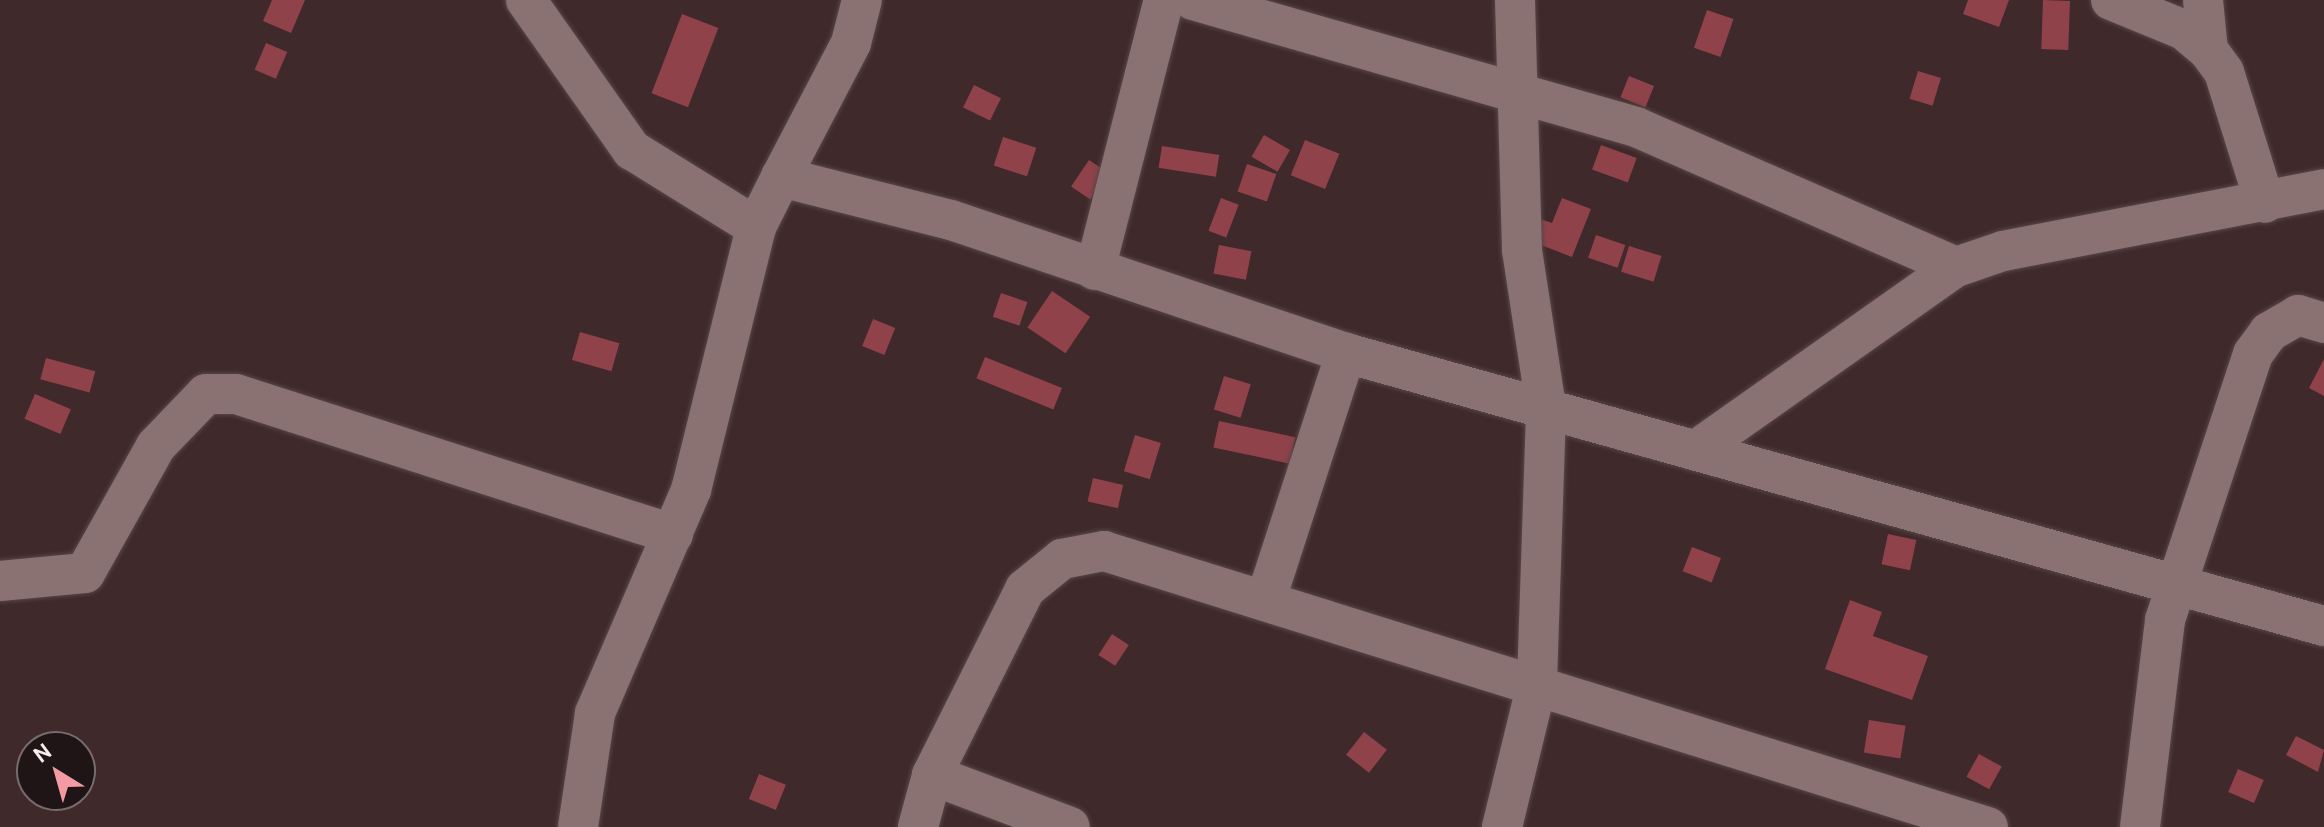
<!DOCTYPE html>
<html>
<head>
<meta charset="utf-8">
<style>
	body { margin:0 }
	#map { position:relative; width:2324px; height:827px; overflow:hidden; background:#3f292b; font-family:Cabin,sans-serif }
	div>[style] { position:absolute }
	.building>* { inset:0; background:#90424b; transform-origin:0 0 }
	.roads { filter:drop-shadow(0 0 2px #584647) drop-shadow(0 0 2px #584647) }
	.street>* { height:40px; margin:-20px; padding:0 20px; transform-origin:20px; border-radius:20px; background:#8a7172 }
	span { translate:-50% -50%; white-space:nowrap; text-align:center; line-height:1.15; -webkit-text-stroke:6px #1f1516; paint-order:stroke }
	.north { position:absolute; left:16px; top:731px; width:80px; height:80px; box-sizing:border-box; background:#1f1516; border:2px solid #776b6c; border-radius:50%; rotate:323deg; font-size:22px; font-weight:700; line-height:32px; text-align:center; color:#faebec }
	.north::after { content:''; display:block; margin:auto; width:28px; height:36px; background:#f49aa2; clip-path:polygon(50% 0,100% 100%,50% 72%,0 100%) }
</style>
</head>
<body>
<div id="map">
	<div class="building">
		<i style="clip-path:polygon(272px 0,305px 0,291px 33px,263px 21px)"></i>
		<i style="clip-path:polygon(1968px 0,2009px 0,1999px 27px,1963px 14px)"></i>
		<i style="left:2043px;top:0;width:27px;height:49px;rotate:2deg"></i>
		<i style="left:1707px;top:10px;width:28px;height:40px;rotate:19deg"></i>
		<i style="left:682px;top:14px;width:39px;height:85px;rotate:21deg"></i>
		<i style="left:266px;top:43px;width:23px;height:29px;rotate:23deg"></i>
		<i style="left:1918px;top:71px;width:24px;height:29px;rotate:17deg"></i>
		<i style="left:1629px;top:76px;width:27px;height:23px;rotate:22deg"></i>
		<i style="left:974px;top:85px;width:30px;height:25px;rotate:26deg"></i>
		<i style="left:1264px;top:135px;width:30px;height:25px;rotate:30deg"></i>
		<i style="left:1003px;top:137px;width:35px;height:30px;rotate:18deg"></i>
		<i style="left:1305px;top:140px;width:37px;height:38px;rotate:22deg"></i>
		<i style="left:1601px;top:145px;width:38px;height:26px;rotate:20deg"></i>
		<i style="left:1162px;top:146px;width:58px;height:22px;rotate:9deg"></i>
		<i style="left:1089px;top:160px;width:23px;height:32px;rotate:34deg"></i>
		<i style="left:1247px;top:164px;width:31px;height:29px;rotate:19deg"></i>
		<i style="left:1221px;top:198px;width:19px;height:35px;rotate:21deg"></i>
		<i style="clip-path:polygon(1562px 198px,1591px 209px,1572px 257px,1520px 237px,1528px 215px,1552px 223px)"></i>
		<i style="left:1596px;top:235px;width:31px;height:24px;rotate:19deg"></i>
		<i style="left:1219px;top:245px;width:33px;height:29px;rotate:11deg"></i>
		<i style="left:1629px;top:246px;width:34px;height:27px;rotate:17deg"></i>
		<i style="left:1052px;top:291px;width:46px;height:44px;rotate:34deg"></i>
		<i style="left:1001px;top:293px;width:28px;height:25px;rotate:19deg"></i>
		<i style="left:873px;top:319px;width:24px;height:29px;rotate:22deg"></i>
		<i style="left:580px;top:332px;width:41px;height:29px;rotate:16deg"></i>
		<i style="left:985px;top:357px;width:83px;height:23px;rotate:22deg"></i>
		<i style="left:46px;top:358px;width:51px;height:22px;rotate:15deg"></i>
		<i style="clip-path:polygon(2324px 359px,2324px 396px,2309px 388px)"></i>
		<i style="left:1224px;top:376px;width:28px;height:35px;rotate:17deg"></i>
		<i style="left:35px;top:394px;width:39px;height:27px;rotate:23deg"></i>
		<i style="left:1219px;top:421px;width:78px;height:27px;rotate:12deg"></i>
		<i style="left:1135px;top:435px;width:27px;height:38px;rotate:17deg"></i>
		<i style="left:1093px;top:478px;width:31px;height:24px;rotate:13deg"></i>
		<i style="left:1888px;top:534px;width:29px;height:31px;rotate:12deg"></i>
		<i style="left:1692px;top:547px;width:31px;height:26px;rotate:21deg"></i>
		<i style="clip-path:polygon(1850px 600px,1882px 612px,1873px 636px,1928px 656px,1912px 700px,1825px 669px)"></i>
		<i style="left:1112px;top:634px;width:20px;height:25px;rotate:33deg"></i>
		<i style="left:1869px;top:720px;width:37px;height:33px;rotate:9deg"></i>
		<i style="left:1364px;top:732px;width:29px;height:29px;rotate:38deg"></i>
		<i style="clip-path:polygon(2296px 736px,2324px 750px,2318px 772px,2286px 755px)"></i>
		<i style="left:1979px;top:754px;width:26px;height:26px;rotate:29deg"></i>
		<i style="left:2238px;top:769px;width:28px;height:25px;rotate:23deg"></i>
		<i style="left:759px;top:774px;width:29px;height:27px;rotate:22deg"></i>
	</div>
	<div class="roads">
		<div class="street">
			<i style="left:526px;top:0;width:184px;rotate:54.8deg"></i>
			<i style="left:632px;top:150px;width:146px;rotate:31.8deg"></i>
			<i style="left:1193px;top:0;width:461px;rotate:16deg"></i>
			<i style="left:1636px;top:127px;width:349px;rotate:23.6deg"></i>
			<i style="left:2111px;top:0;width:79px;rotate:22.3deg"></i>
			<i style="left:2184px;top:30px;width:31px;rotate:40deg"></i>
			<i style="left:2208px;top:50px;width:27px;rotate:54deg"></i>
			<i style="left:2224px;top:72px;width:137px;rotate:72.6deg"></i>
			<i style="left:2203px;top:0;width:50px;rotate:84.3deg"></i>
			<i style="left:781px;top:177px;width:151px;rotate:-62.4deg"></i>
			<i style="left:851px;top:43px;width:44px;rotate:-75.7deg"></i>
			<i style="left:1095px;top:270px;width:279px;rotate:-75.7deg"></i>
			<i style="left:1699px;top:448px;width:314px;rotate:-35.2deg"></i>
			<i style="left:1956px;top:267px;width:50px;rotate:-18.8deg"></i>
			<i style="left:2003px;top:251px;width:327px;rotate:-10.9deg"></i>
			<i style="left:0;top:581px;width:85px;rotate:-5.4deg"></i>
			<i style="left:85px;top:573px;width:145px;rotate:-60.8deg"></i>
			<i style="left:156px;top:446px;width:72px;rotate:-46.1deg"></i>
			<i style="left:206px;top:394px;width:30px"></i>
			<i style="left:236px;top:394px;width:459px;rotate:17.8deg"></i>
			<i style="left:1266px;top:599px;width:259px;rotate:-72deg"></i>
			<i style="left:932px;top:775px;width:147px;rotate:20.6deg"></i>
			<i style="left:578px;top:827px;width:115px;rotate:-81.5deg"></i>
			<i style="left:595px;top:713px;width:243px;rotate:-66.7deg"></i>
			<i style="left:691px;top:490px;width:271px;rotate:-76.1deg"></i>
			<i style="left:756px;top:227px;width:56px;rotate:-63.4deg"></i>
			<i style="left:781px;top:177px;width:175px;rotate:14.2deg"></i>
			<i style="left:951px;top:220px;width:417px;rotate:18.6deg"></i>
			<i style="left:1346px;top:353px;width:1015px;rotate:15.6deg"></i>
			<i style="left:918px;top:827px;width:54px;rotate:-74.9deg"></i>
			<i style="left:932px;top:775px;width:208px;rotate:-63.4deg"></i>
			<i style="left:1025px;top:589px;width:48px;rotate:-39deg"></i>
			<i style="left:1062px;top:559px;width:43px;rotate:-10.8deg"></i>
			<i style="left:1104px;top:551px;width:926px;rotate:17.34deg"></i>
			<i style="left:1502px;top:827px;width:148px;rotate:-76.3deg"></i>
			<i style="left:1537px;top:683px;width:276px;rotate:-88.1deg"></i>
			<i style="left:1546px;top:407px;width:158px;rotate:-98.7deg"></i>
			<i style="left:1522px;top:251px;width:251px;rotate:-91.6deg"></i>
			<i style="left:2140px;top:827px;width:209px;rotate:-83.1deg"></i>
			<i style="left:2165px;top:620px;width:280px;rotate:-71.7deg"></i>
			<i style="left:2253px;top:354px;width:27px;rotate:-54deg"></i>
			<i style="left:2269px;top:332px;width:34px;rotate:-30deg"></i>
			<i style="left:2298px;top:315px;width:27px;rotate:17deg"></i>
		</div>
	</div>
	<div class="north">N</div>
</div>
</body>
</html>
